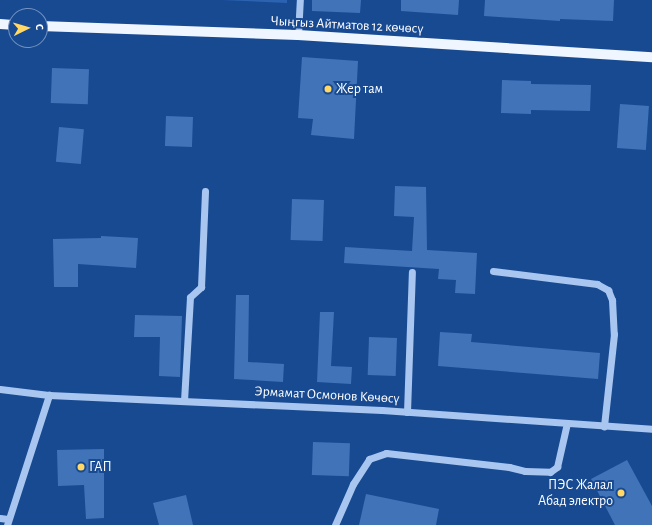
<!DOCTYPE html>
<html>
<head>
<meta charset="utf-8">
<style>
	body { margin:0 }
	#map { position:relative; width:652px; height:525px; overflow:hidden; background:#184a92; font-family:"Alegreya Sans",sans-serif }
	div>[style] { position:absolute }
	.green>* { inset:0; background:#2b63b0 }
	.building>* { inset:0; background:#4173b9; transform-origin:0 0 }
	.minor>* { height:7px; margin:-3.5px; padding:0 3.5px; transform-origin:3.5px; border-radius:3.5px; background:#a8c6f0 }
	.major>* { height:10px; margin:-5px; padding:0 5px; transform-origin:5px; border-radius:5px; background:#f0f6ff }
	.dots>* { width:11px; height:11px; translate:-50% -50%; box-sizing:border-box; border:2px solid #184a92; border-radius:50% }
	span { translate:-50% -50%; white-space:nowrap; text-align:center; line-height:1.15; -webkit-text-stroke:4px #184a92; paint-order:stroke }
	.street-label { font-size:14px; color:#fff }
	.poi-label { font-size:14px; color:#fff }
	.left { translate:0 -50%; text-align:left }
	.right { translate:-100% -50%; text-align:right }
	.north { position:absolute; left:8px; top:8px; width:40px; height:40px; box-sizing:border-box; background:#184a92; border:1px solid #7492be; border-radius:50%; rotate:85deg; font-size:11px; font-weight:700; line-height:16px; text-align:center; color:#fff }
	.north::after { content:''; display:block; margin:auto; width:14px; height:18px; background:#ffd866; clip-path:polygon(50% 0,100% 100%,50% 72%,0 100%) }
</style>
</head>
<body>
<div id="map">
	<div class="green">
		<i style="clip-path:polygon(222px 0,287px 0,287px 3px)"></i>
	</div>
	<div class="building">
		<i style="clip-path:polygon(312px 0,361px 0,360px 13px,312px 11px)"></i>
		<i style="clip-path:polygon(401px 0,459px 0,458px 15px,401px 11px)"></i>
		<i style="clip-path:polygon(485px 0,614px 0,613px 21px,560px 19px,560px 21px,484px 16px)"></i>
		<i style="clip-path:polygon(302px 57px,358px 61px,354px 139px,311px 135px,313px 119px,298px 118px)"></i>
		<i style="left:52px;top:68px;width:37px;height:35px;rotate:2deg"></i>
		<i style="clip-path:polygon(502px 80px,531px 81px,531px 84px,591px 85px,590px 111px,531px 110px,531px 114px,501px 113px)"></i>
		<i style="left:620px;top:104px;width:29px;height:44px;rotate:4deg"></i>
		<i style="left:166px;top:116px;width:27px;height:30px;rotate:2deg"></i>
		<i style="left:59px;top:127px;width:25px;height:35px;rotate:5deg"></i>
		<i style="clip-path:polygon(395px 186px,426px 187px,427px 250px,477px 253px,475px 294px,455px 293px,456px 280px,438px 279px,439px 269px,344px 263px,345px 247px,412px 251px,414px 217px,394px 216px)"></i>
		<i style="left:292px;top:199px;width:32px;height:41px;rotate:2deg"></i>
		<i style="clip-path:polygon(101px 236px,138px 238px,136px 268px,78px 264px,78px 287px,54px 287px,53px 239px,101px 238px)"></i>
		<i style="clip-path:polygon(236px 295px,249px 295px,248px 362px,284px 364px,283px 382px,234px 379px)"></i>
		<i style="clip-path:polygon(320px 312px,334px 312px,331px 366px,352px 367px,351px 384px,317px 382px)"></i>
		<i style="clip-path:polygon(135px 315px,182px 316px,180px 377px,159px 376px,160px 337px,134px 337px)"></i>
		<i style="clip-path:polygon(440px 332px,472px 334px,471px 342px,600px 353px,598px 379px,438px 366px)"></i>
		<i style="left:369px;top:337px;width:28px;height:38px;rotate:2deg"></i>
		<i style="left:313px;top:442px;width:37px;height:33px;rotate:2deg"></i>
		<i style="clip-path:polygon(104px 449px,104px 518px,86px 519px,84px 485px,58px 486px,57px 450px)"></i>
		<i style="clip-path:polygon(627px 460px,652px 506px,652px 525px,615px 525px,591px 479px)"></i>
		<i style="clip-path:polygon(366px 494px,439px 509px,436px 525px,359px 525px)"></i>
		<i style="clip-path:polygon(186px 495px,193px 525px,159px 525px,153px 503px)"></i>
	</div>
	<div class="minor">
		<i style="left:298px;top:35px;width:35px;rotate:-87deg"></i>
		<i style="left:493px;top:271px;width:105px;rotate:7.1deg"></i>
		<i style="left:597px;top:284px;width:13px;rotate:29deg"></i>
		<i style="left:608px;top:290px;width:11px;rotate:68deg"></i>
		<i style="left:612px;top:300px;width:34px;rotate:87deg"></i>
		<i style="left:614px;top:334px;width:93px;rotate:96.2deg"></i>
		<i style="left:0;top:389px;width:49px;rotate:7deg"></i>
		<i style="left:49px;top:395px;width:333px;rotate:2.6deg"></i>
		<i style="left:382px;top:410px;width:271px;rotate:4deg"></i>
		<i style="left:184px;top:401px;width:104px;rotate:-86.7deg"></i>
		<i style="left:190px;top:297px;width:15px;rotate:-42deg"></i>
		<i style="left:201px;top:287px;width:96px;rotate:-87.6deg"></i>
		<i style="left:407px;top:412px;width:140px;rotate:-88deg"></i>
		<i style="left:0;top:518px;width:8px;rotate:7deg"></i>
		<i style="left:7px;top:525px;width:137px;rotate:-72.1deg"></i>
		<i style="left:335px;top:525px;width:45px;rotate:-66.3deg"></i>
		<i style="left:353px;top:484px;width:30px;rotate:-57deg"></i>
		<i style="left:369px;top:459px;width:18px;rotate:-19deg"></i>
		<i style="left:386px;top:453px;width:124px;rotate:6.5deg"></i>
		<i style="left:509px;top:467px;width:16px;rotate:14deg"></i>
		<i style="left:525px;top:471px;width:25px;rotate:2deg"></i>
		<i style="left:550px;top:472px;width:9px;rotate:-36deg"></i>
		<i style="left:557px;top:467px;width:45px;rotate:-77.2deg"></i>
	</div>
	<div class="major">
		<i style="left:0;top:24px;width:16px;rotate:4deg"></i>
		<i style="left:40px;top:26px;width:258px;rotate:2deg"></i>
		<i style="left:298px;top:35px;width:355px;rotate:3.6deg"></i>
	</div>
	<div class="dots">
		<i style="left:328px;top:89px;background:#ffd866"></i>
		<i style="left:81px;top:467px;background:#ffd866"></i>
		<i style="left:621px;top:493px;background:#ffd866"></i>
	</div>
	<div class="street-label">
		<span style="left:347px;top:25px;rotate:3deg">Чыңгыз Айтматов 12 көчөсү</span>
		<span style="left:327px;top:395px;rotate:3deg">Эрмамат Осмонов Көчөсү</span>
	</div>
	<div class="poi-label">
		<span class="left" style="left:336px;top:89px">Жер там</span>
		<span class="left" style="left:89px;top:467px">ГАП</span>
		<span class="right" style="left:613px;top:493px">ПЭС Жалал<br>Абад электро</span>
	</div>
	<div class="north">С</div>
</div>
</body>
</html>
